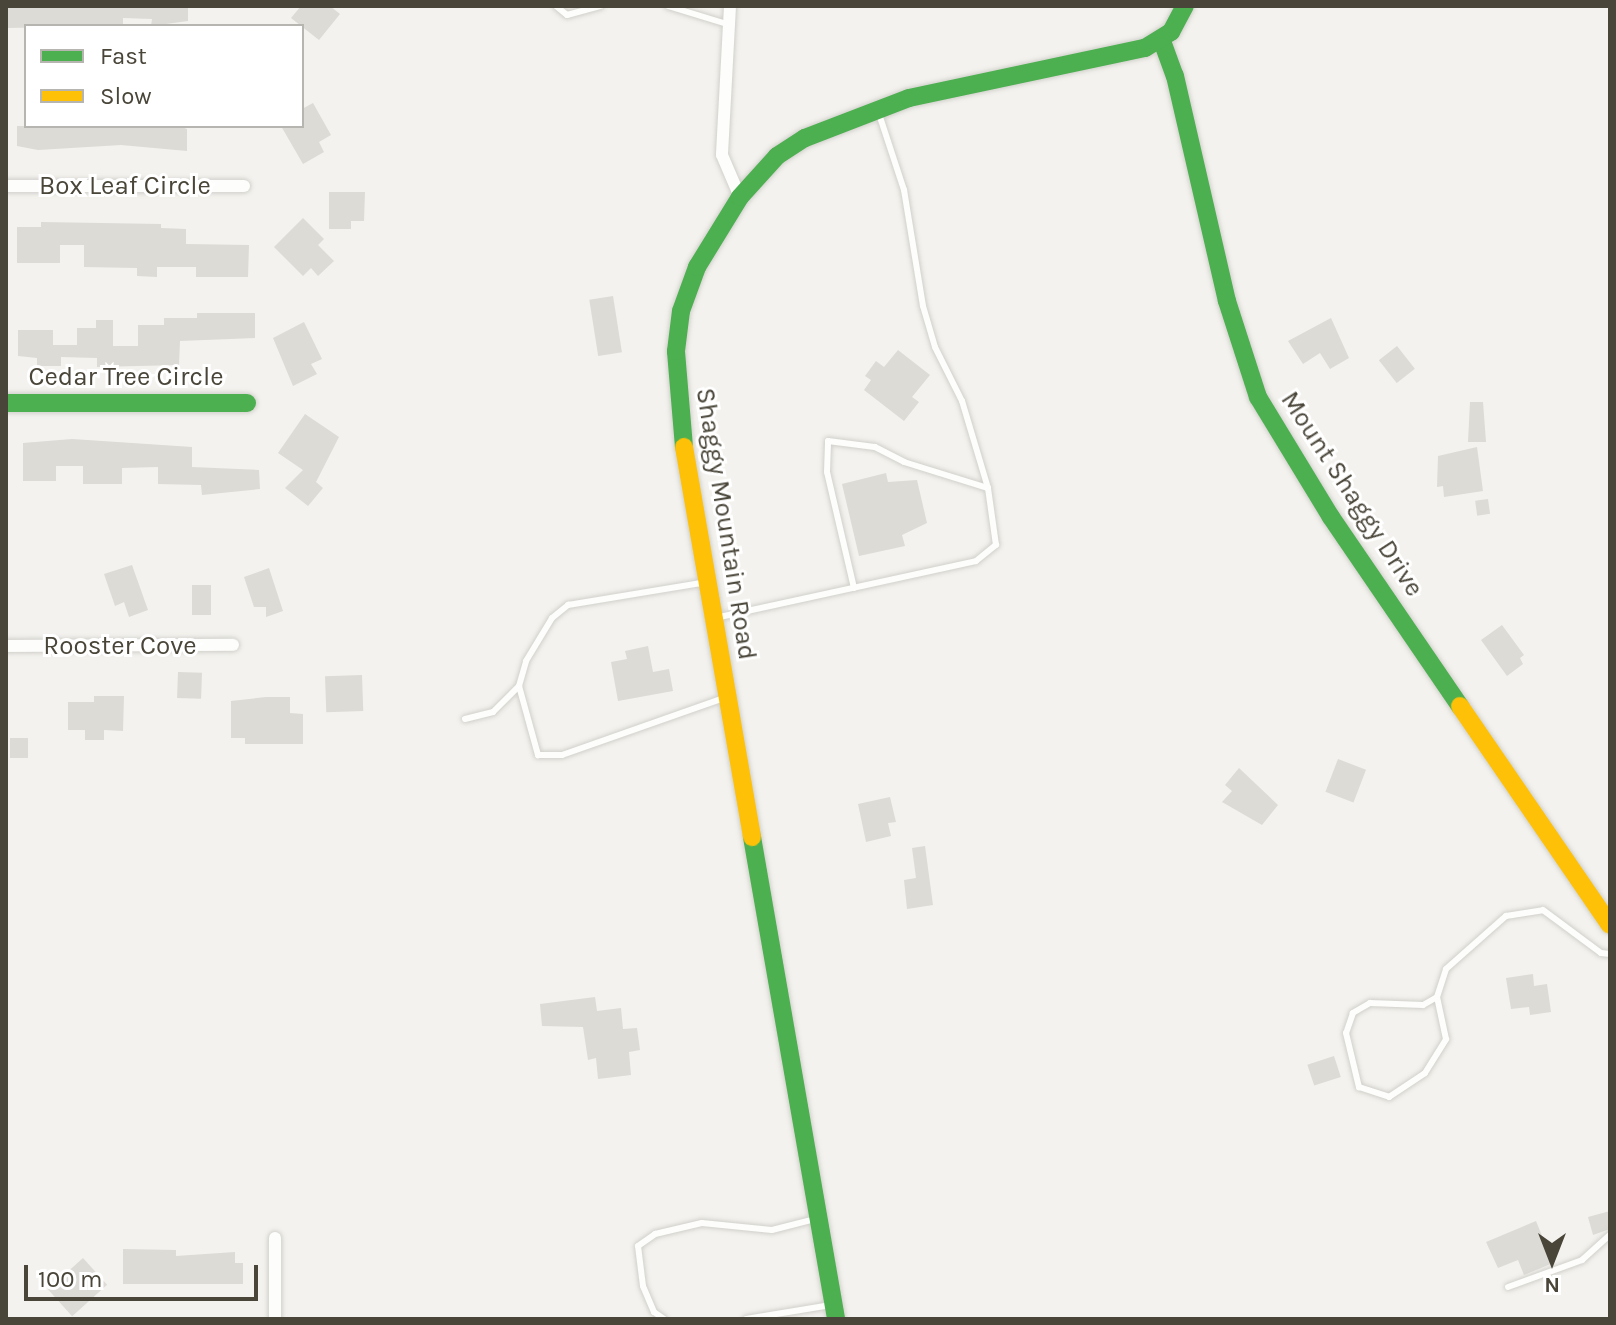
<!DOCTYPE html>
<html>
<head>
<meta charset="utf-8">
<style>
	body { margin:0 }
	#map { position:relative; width:1616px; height:1325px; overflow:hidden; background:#f3f2ee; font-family:Karla,sans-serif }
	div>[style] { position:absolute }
	.building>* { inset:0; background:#dcdbd6; transform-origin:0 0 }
	.roads { filter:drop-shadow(0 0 2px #d1d0cb) drop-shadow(0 0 2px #d1d0cb) }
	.lane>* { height:6px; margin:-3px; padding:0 3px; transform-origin:3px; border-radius:3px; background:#fdfdfc }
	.street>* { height:12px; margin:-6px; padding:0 6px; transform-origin:6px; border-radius:6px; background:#fdfdfc }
	.fast>* { height:18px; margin:-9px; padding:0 9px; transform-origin:9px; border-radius:9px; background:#4caf50 }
	.slow>* { height:18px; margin:-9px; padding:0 9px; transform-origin:9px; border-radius:9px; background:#ffc107 }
	span { translate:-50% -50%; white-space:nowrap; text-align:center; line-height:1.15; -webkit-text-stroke:6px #fff; paint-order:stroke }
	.street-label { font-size:26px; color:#494539 }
	.frame { position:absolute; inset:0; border:8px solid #494539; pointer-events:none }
	.legend { position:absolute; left:24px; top:24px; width:280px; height:104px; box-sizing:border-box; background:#fff; border:2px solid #b6b5b0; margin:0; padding:10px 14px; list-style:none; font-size:24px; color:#494539 }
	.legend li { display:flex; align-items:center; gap:16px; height:40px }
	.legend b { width:40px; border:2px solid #b6b5b0 }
	.north { position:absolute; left:1512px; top:1221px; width:80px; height:80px; -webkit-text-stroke:6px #fff; paint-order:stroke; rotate:180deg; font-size:22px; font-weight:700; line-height:32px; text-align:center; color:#494539 }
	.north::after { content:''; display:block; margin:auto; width:28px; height:36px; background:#494539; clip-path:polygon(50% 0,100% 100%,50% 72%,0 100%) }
	.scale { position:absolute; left:24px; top:1265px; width:234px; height:36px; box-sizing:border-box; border:4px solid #494539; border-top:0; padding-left:10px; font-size:24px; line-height:28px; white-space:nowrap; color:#494539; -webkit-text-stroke:6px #fff; paint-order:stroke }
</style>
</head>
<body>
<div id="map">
	<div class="building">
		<i style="clip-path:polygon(6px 6px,188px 6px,188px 21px,151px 26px,152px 19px,123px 18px,123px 26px,6px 28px)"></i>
		<i style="clip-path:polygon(301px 6px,330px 6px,340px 14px,319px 40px,291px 18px)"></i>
		<i style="clip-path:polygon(313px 103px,331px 135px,319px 142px,324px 152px,303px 164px,281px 126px,302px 126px,302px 109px)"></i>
		<i style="clip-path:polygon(17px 126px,179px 126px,187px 129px,187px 151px,121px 145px,38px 150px,17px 146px)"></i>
		<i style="clip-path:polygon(329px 192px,365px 192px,364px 221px,351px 221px,351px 229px,329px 229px)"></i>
		<i style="clip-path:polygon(303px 218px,324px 239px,318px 245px,334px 261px,318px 276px,311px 268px,303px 276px,274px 247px)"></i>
		<i style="clip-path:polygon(41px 222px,161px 224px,161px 228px,186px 229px,186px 244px,249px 245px,248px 277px,196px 277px,196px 267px,157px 267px,157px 277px,137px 276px,137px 268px,84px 267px,84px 245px,60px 245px,60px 263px,17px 263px,17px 227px,41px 227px)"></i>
		<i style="left:613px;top:296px;width:57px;height:24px;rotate:81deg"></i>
		<i style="clip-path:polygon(197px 313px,255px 313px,255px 338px,180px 341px,179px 365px,97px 367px,97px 358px,61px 357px,61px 366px,37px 366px,37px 358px,18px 356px,18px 330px,53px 330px,53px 345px,77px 345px,77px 328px,96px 328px,96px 320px,113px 320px,113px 346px,138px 346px,138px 325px,164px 325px,164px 318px,197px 318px)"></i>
		<i style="clip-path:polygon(1331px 318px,1349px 358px,1330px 369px,1320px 353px,1303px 364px,1288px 341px)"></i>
		<i style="clip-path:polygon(304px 322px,322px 359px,311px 364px,317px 374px,293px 386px,273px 338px)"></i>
		<i style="left:1397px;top:346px;width:29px;height:23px;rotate:52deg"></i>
		<i style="clip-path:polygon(898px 350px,930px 375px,912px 397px,919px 402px,904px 421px,864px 390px,871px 380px,865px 376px,876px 361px,884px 367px)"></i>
		<i style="clip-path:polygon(1470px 402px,1483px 402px,1486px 442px,1468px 442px)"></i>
		<i style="clip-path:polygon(305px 414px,339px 437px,316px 482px,323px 488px,308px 506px,285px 488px,303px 470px,278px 453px)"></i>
		<i style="clip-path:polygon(72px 439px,192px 447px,192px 467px,259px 470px,260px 489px,202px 495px,201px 485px,158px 484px,158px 467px,122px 468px,122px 484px,83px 484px,83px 466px,56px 466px,56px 481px,23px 481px,23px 443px)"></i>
		<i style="clip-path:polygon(1477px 447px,1483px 491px,1444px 497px,1443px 486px,1437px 487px,1438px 456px)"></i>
		<i style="clip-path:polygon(886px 473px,888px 482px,917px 480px,927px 523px,902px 535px,905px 546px,859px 556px,842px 484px)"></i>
		<i style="left:1488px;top:499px;width:15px;height:13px;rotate:82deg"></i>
		<i style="clip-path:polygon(132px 565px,148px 610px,129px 617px,124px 602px,115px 606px,104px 574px)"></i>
		<i style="clip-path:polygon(269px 568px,283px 611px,266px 617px,266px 607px,254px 607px,244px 577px)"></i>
		<i style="left:192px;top:585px;width:19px;height:30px"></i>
		<i style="clip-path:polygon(1502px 625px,1524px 655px,1520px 658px,1523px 664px,1507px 676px,1481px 640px)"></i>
		<i style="clip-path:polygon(648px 646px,653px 672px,669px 669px,673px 691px,618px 701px,611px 662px,627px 659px,625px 651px)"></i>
		<i style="left:178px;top:672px;width:24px;height:26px;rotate:2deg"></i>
		<i style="left:362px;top:675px;width:36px;height:37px;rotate:88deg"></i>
		<i style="clip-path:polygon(94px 696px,124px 696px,123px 731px,104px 730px,104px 740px,85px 740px,85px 730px,68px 730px,68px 702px,94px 702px)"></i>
		<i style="clip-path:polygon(266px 697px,290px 697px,290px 713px,303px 714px,303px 744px,245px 744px,245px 738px,231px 738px,231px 701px)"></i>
		<i style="left:10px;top:738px;width:18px;height:20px"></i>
		<i style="left:1338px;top:759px;width:30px;height:35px;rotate:21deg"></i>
		<i style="clip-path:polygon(1239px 768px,1278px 805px,1262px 825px,1222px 802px,1232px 791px,1225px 785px)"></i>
		<i style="clip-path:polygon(890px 797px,896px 822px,888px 823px,891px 836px,866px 842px,858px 804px)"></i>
		<i style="clip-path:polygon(925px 846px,933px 905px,907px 909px,904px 880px,916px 878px,912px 848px)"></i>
		<i style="clip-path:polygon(1533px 974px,1534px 986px,1547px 984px,1551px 1012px,1530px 1015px,1529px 1007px,1511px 1009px,1506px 978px)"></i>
		<i style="clip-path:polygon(595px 997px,597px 1011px,621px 1008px,623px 1029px,637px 1028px,640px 1050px,629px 1052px,631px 1075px,598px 1079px,596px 1058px,588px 1060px,583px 1027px,542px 1026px,540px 1004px)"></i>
		<i style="left:1334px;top:1056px;width:22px;height:28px;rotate:72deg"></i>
		<i style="clip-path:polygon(1610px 1211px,1610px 1229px,1593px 1235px,1588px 1217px)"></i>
		<i style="clip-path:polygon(1536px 1221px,1553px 1263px,1524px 1275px,1518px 1260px,1498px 1268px,1486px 1242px)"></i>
		<i style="clip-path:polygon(123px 1249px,176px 1250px,176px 1256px,235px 1252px,235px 1263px,243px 1263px,243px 1284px,123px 1284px)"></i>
		<i style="left:83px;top:1258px;width:36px;height:47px;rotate:48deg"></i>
	</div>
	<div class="roads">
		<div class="lane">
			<i style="left:556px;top:6px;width:14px;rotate:39deg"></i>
			<i style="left:567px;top:15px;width:35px;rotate:-15deg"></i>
			<i style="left:668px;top:6px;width:65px;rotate:17deg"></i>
			<i style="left:854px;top:588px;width:119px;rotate:-103.1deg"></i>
			<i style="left:827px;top:472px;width:31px;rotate:-88deg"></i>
			<i style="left:828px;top:441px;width:47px;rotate:7.3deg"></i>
			<i style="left:875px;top:447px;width:33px;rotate:27deg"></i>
			<i style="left:904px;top:462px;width:88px;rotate:17.2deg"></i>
			<i style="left:715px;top:618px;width:267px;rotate:-12.3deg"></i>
			<i style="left:976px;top:561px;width:26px;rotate:-39deg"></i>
			<i style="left:996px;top:545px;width:58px;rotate:-98deg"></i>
			<i style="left:988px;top:488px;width:91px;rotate:-106.6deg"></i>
			<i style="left:962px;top:401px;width:60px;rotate:-116.6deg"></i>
			<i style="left:935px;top:347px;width:43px;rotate:-106.3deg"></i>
			<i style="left:923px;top:306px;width:118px;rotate:-99.3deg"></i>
			<i style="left:904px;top:190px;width:83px;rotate:-108.2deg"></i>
			<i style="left:519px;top:686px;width:72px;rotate:74.6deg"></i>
			<i style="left:538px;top:755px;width:24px"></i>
			<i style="left:562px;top:755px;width:172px;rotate:-19.4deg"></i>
			<i style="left:465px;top:719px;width:29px;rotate:-14deg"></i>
			<i style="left:493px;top:712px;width:37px;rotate:-45deg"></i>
			<i style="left:519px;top:686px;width:26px;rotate:-74deg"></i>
			<i style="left:526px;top:661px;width:50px;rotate:-58.8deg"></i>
			<i style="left:552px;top:618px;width:21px;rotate:-39deg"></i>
			<i style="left:568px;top:605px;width:141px;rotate:-9.4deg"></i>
			<i style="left:1437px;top:997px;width:16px;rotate:150deg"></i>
			<i style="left:1423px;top:1005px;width:53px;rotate:-177.8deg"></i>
			<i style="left:1370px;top:1003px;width:20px;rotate:150deg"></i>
			<i style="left:1353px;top:1013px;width:21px;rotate:109deg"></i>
			<i style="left:1346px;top:1033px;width:56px;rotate:76.5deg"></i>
			<i style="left:1359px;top:1087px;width:32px;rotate:18deg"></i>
			<i style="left:1389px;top:1097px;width:43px;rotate:-33.7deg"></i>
			<i style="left:1425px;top:1073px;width:40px;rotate:-58deg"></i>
			<i style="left:1446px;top:1039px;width:43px;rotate:-102.1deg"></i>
			<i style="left:1437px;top:997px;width:29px;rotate:-72deg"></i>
			<i style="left:1446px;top:969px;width:80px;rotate:-41.5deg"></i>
			<i style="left:1506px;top:916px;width:37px;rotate:-9deg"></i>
			<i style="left:1543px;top:910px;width:72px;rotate:36.6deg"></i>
			<i style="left:1601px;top:953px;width:9px;rotate:6deg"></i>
			<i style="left:1508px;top:1287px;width:79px;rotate:-20deg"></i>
			<i style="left:1582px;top:1260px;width:38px;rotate:-42deg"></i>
			<i style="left:664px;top:1319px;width:12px;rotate:-145deg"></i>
			<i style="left:654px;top:1312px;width:28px;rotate:-113deg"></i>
			<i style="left:643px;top:1286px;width:40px;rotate:-97.1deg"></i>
			<i style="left:638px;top:1246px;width:21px;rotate:-35deg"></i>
			<i style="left:655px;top:1234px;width:48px;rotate:-13.2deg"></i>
			<i style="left:702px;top:1223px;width:70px;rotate:5.7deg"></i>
			<i style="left:772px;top:1230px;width:44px;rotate:-14.3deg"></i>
			<i style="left:746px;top:1319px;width:86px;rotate:-9.4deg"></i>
		</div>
		<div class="street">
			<i style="left:730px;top:6px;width:149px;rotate:93.1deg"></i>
			<i style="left:722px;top:155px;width:46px;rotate:66.8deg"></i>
			<i style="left:6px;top:186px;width:238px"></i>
			<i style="left:6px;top:646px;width:227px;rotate:-0.3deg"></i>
			<i style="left:275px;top:1319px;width:81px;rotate:-90deg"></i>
		</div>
		<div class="fast">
			<i style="left:1162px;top:41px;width:37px;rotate:70deg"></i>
			<i style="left:1175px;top:76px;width:231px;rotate:77deg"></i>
			<i style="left:1227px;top:301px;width:101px;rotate:72.1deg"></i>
			<i style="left:1258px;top:397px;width:140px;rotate:58.7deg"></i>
			<i style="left:1331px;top:517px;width:229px;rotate:55.7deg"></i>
			<i style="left:6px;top:403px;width:241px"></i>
			<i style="left:684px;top:447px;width:96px;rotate:-94.8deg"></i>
			<i style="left:676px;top:351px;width:40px;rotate:-82.9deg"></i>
			<i style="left:681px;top:311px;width:47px;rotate:-70deg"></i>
			<i style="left:697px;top:267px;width:82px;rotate:-58.4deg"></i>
			<i style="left:740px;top:197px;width:55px;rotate:-47.9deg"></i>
			<i style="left:777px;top:156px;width:33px;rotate:-33deg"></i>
			<i style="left:805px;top:138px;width:111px;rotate:-21deg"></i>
			<i style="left:909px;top:98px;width:241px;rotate:-12deg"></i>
			<i style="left:1145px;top:48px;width:31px;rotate:-32deg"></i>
			<i style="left:1171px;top:32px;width:30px;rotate:-62deg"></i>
			<i style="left:752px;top:837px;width:489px;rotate:80.1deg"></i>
		</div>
		<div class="slow">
			<i style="left:684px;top:447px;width:396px;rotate:80.1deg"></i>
			<i style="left:1460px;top:706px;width:265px;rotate:55.6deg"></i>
		</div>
	</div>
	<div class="street-label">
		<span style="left:125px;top:186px">Box Leaf Circle</span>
		<span style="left:126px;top:377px">Cedar Tree Circle</span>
		<span style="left:1352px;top:494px;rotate:57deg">Mount Shaggy Drive</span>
		<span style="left:726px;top:524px;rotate:81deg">Shaggy Mountain Road</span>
		<span style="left:120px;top:646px">Rooster Cove</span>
	</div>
	<div class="frame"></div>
	<ul class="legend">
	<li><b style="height:10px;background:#4caf50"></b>Fast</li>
	<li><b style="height:10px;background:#ffc107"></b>Slow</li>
	</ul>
	<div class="north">N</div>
	<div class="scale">100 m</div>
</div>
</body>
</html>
